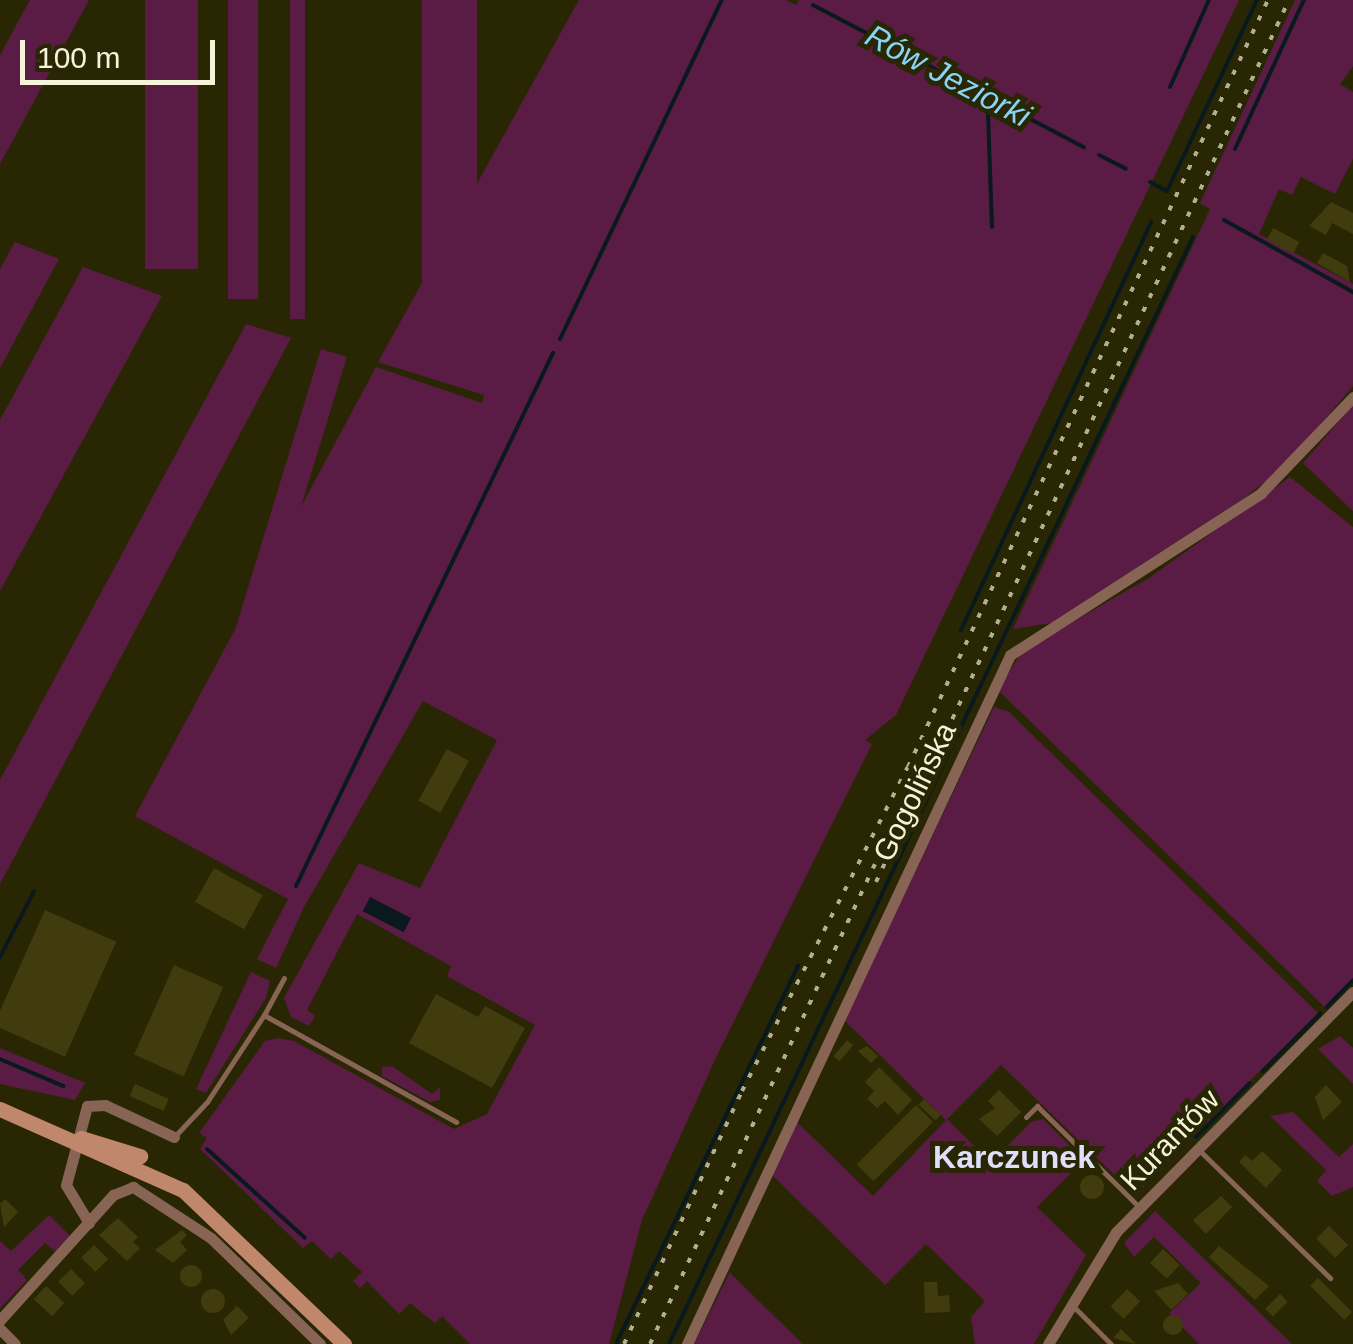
<!DOCTYPE html>
<html>
<head>
<meta charset="utf-8">
<style>
	body { margin:0 }
	#map { position:relative; width:1353px; height:1344px; overflow:hidden; background:#292703; font-family:Helvetica,sans-serif }
	div>[style] { position:absolute }
	.green>* { inset:0; background:#5a1c44; transform-origin:0 0 }
	.water>* { inset:0; background:#09191e; transform-origin:0 0 }
	.stream>* { height:4px; margin:-2px; padding:0 2px; transform-origin:2px; border-radius:2px; background:#09191e }
	.building>* { inset:0; background:#403c0d; transform-origin:0 0 }
	.round { border-radius:50% }
	.lane>* { height:5px; margin:-2.5px; padding:0 2.5px; transform-origin:2.5px; border-radius:2.5px; background:#886454 }
	.street>* { height:11px; margin:-5.5px; padding:0 5.5px; transform-origin:5.5px; border-radius:5.5px; background:#886454 }
	.secondary>* { height:15px; margin:-7.5px; padding:0 7.5px; transform-origin:7.5px; border-radius:7.5px; background:#c1876c }
	.rail>* { height:4px; margin-top:-2px; transform-origin:0; background:repeating-linear-gradient(90deg,#b1b093 0 5px,transparent 0 15px) }
	span { translate:-50% -50%; white-space:nowrap; text-align:center; line-height:1.15; -webkit-text-stroke:10px #292703; paint-order:stroke }
	.street-label { font-size:30px; color:#f5f4db }
	.water-label { font-size:32px; color:#86d5f5; font-style:italic }
	.neighbourhood-label { font-size:32px; color:#dfdffc; font-weight:700 }
	.scale { position:absolute; left:20px; top:40px; width:195px; height:45px; box-sizing:border-box; border:5px solid #f5f4db; border-top:0; padding-left:12px; font-size:30px; line-height:35px; white-space:nowrap; color:#f5f4db; -webkit-text-stroke:8px #292703; paint-order:stroke }
</style>
</head>
<body>
<div id="map">
	<div class="green">
		<i style="clip-path:polygon(30px 0,89px 0,0 164px,0 55px)"></i>
		<i style="left:145px;top:0;width:53px;height:269px"></i>
		<i style="left:228px;top:0;width:30px;height:299px"></i>
		<i style="left:290px;top:0;width:15px;height:319px"></i>
		<i style="left:422px;top:0;width:55px;height:362px"></i>
		<i style="clip-path:polygon(579px 0,786px 0,796px 5px,799px 0,1239px 0,896px 715px,865px 740px,872px 744px,719px 1051px,642px 1220px,609px 1344px,470px 1344px,442px 1316px,435px 1323px,410px 1303px,399px 1314px,367px 1281px,360px 1288px,353px 1281px,362px 1272px,339px 1251px,331px 1259px,312px 1241px,303px 1248px,200px 1149px,207px 1138px,199px 1133px,265px 1041px,277px 1038px,294px 1041px,454px 1129px,487px 1114px,535px 1025px,447px 976px,451px 966px,357px 914px,307px 1010px,315px 1016px,309px 1026px,291px 1017px,284px 998px,359px 863px,420px 888px,497px 740px,423px 701px,304px 907px,276px 968px,257px 959px,288px 899px,135px 816px,376px 367px,482px 403px,484px 395px,378px 362px)"></i>
		<i style="clip-path:polygon(1295px 0,1353px 0,1353px 66px,1340px 84px,1353px 92px,1353px 159px,1335px 194px,1301px 177px,1292px 195px,1279px 189px,1259px 234px,1353px 284px,1353px 386px,1284px 467px,1240px 501px,1051px 623px,1013px 629px,1210px 209px,1200px 203px)"></i>
		<i style="clip-path:polygon(15px 242px,59px 259px,0 368px,0 269px)"></i>
		<i style="clip-path:polygon(83px 267px,162px 296px,0 591px,0 420px)"></i>
		<i style="clip-path:polygon(246px 324px,291px 338px,0 884px,0 780px)"></i>
		<i style="left:321px;top:349px;width:27px;height:499px;rotate:17deg"></i>
		<i style="clip-path:polygon(1353px 405px,1353px 511px,1303px 463px)"></i>
		<i style="clip-path:polygon(1290px 477px,1353px 527px,1353px 979px,1325px 1007px,998px 690px,1023px 650px,1149px 578px)"></i>
		<i style="clip-path:polygon(994px 707px,1009px 712px,1318px 1013px,1135px 1195px,1001px 1065px,947px 1119px,991px 1163px,1031px 1122px,1043px 1119px,1084px 1160px,1037px 1207px,1086px 1255px,1034px 1344px,975px 1344px,971px 1317px,985px 1301px,926px 1244px,885px 1285px,772px 1175px,797px 1122px,873px 1196px,946px 1120px,844px 1020px)"></i>
		<i style="clip-path:polygon(251px 972px,270px 981px,266px 998px,206px 1093px,196px 1089px)"></i>
		<i style="clip-path:polygon(1340px 1036px,1353px 1048px,1353px 1084px,1318px 1049px)"></i>
		<i style="clip-path:polygon(0 1048px,85px 1083px,75px 1100px,0 1084px)"></i>
		<i style="clip-path:polygon(392px 1066px,432px 1094px,440px 1087px,440px 1100px,430px 1102px,382px 1076px,382px 1067px)"></i>
		<i style="clip-path:polygon(1293px 1112px,1339px 1157px,1353px 1144px,1353px 1187px,1332px 1196px,1317px 1181px,1326px 1170px,1270px 1116px)"></i>
		<i style="clip-path:polygon(1155px 1211px,1292px 1344px,1199px 1344px,1169px 1313px,1201px 1283px,1154px 1237px,1134px 1257px,1124px 1243px)"></i>
		<i style="clip-path:polygon(49px 1215px,70px 1236px,55px 1251px,45px 1243px,18px 1270px,27px 1280px,0 1308px,0 1241px,11px 1251px)"></i>
		<i style="clip-path:polygon(730px 1272px,733px 1276px,803px 1344px,694px 1344px)"></i>
	</div>
	<div class="water">
		<i style="left:370px;top:897px;width:46px;height:16px;rotate:27deg"></i>
	</div>
	<div class="stream">
		<i style="left:813px;top:5px;width:306px;rotate:27.7deg"></i>
		<i style="left:1170px;top:87px;width:95px;rotate:-65.9deg"></i>
		<i style="left:988px;top:113px;width:114px;rotate:88deg"></i>
		<i style="left:1235px;top:149px;width:164px;rotate:-65.2deg"></i>
		<i style="left:1099px;top:155px;width:30px;rotate:27deg"></i>
		<i style="left:1150px;top:182px;width:19px;rotate:28deg"></i>
		<i style="left:1167px;top:191px;width:211px;rotate:-64.8deg"></i>
		<i style="left:1224px;top:220px;width:148px;rotate:29.2deg"></i>
		<i style="left:560px;top:339px;width:376px;rotate:-64.5deg"></i>
		<i style="left:961px;top:630px;width:450px;rotate:-65deg"></i>
		<i style="left:296px;top:886px;width:592px;rotate:-64.26deg"></i>
		<i style="left:0;top:957px;width:74px;rotate:-62.7deg"></i>
		<i style="left:1327px;top:1007px;width:37px;rotate:-46deg"></i>
		<i style="left:0;top:1059px;width:69px;rotate:23.2deg"></i>
		<i style="left:1263px;top:1071px;width:81px;rotate:-45deg"></i>
		<i style="left:1196px;top:1137px;width:76px;rotate:-45deg"></i>
		<i style="left:207px;top:1149px;width:132px;rotate:42.2deg"></i>
		<i style="left:616px;top:1344px;width:420px;rotate:-64.3deg"></i>
		<i style="left:669px;top:1344px;width:1225px;rotate:-64.67deg"></i>
	</div>
	<div class="building">
		<i style="clip-path:polygon(1331px 202px,1353px 213px,1353px 234px,1332px 223px,1326px 235px,1309px 226px)"></i>
		<i style="left:1273px;top:228px;width:30px;height:13px;rotate:28deg"></i>
		<i style="clip-path:polygon(1323px 253px,1347px 266px,1350px 282px,1317px 263px)"></i>
		<i style="left:447px;top:749px;width:25px;height:59px;rotate:29deg"></i>
		<i style="left:214px;top:868px;width:56px;height:39px;rotate:29deg"></i>
		<i style="left:45px;top:910px;width:78px;height:126px;rotate:24deg"></i>
		<i style="left:174px;top:965px;width:54px;height:98px;rotate:24deg"></i>
		<i style="clip-path:polygon(436px 994px,478px 1017px,485px 1006px,525px 1028px,492px 1088px,409px 1043px)"></i>
		<i style="left:847px;top:1040px;width:8px;height:21px;rotate:40deg"></i>
		<i style="clip-path:polygon(867px 1046px,878px 1056px,871px 1063px,858px 1051px)"></i>
		<i style="clip-path:polygon(879px 1067px,912px 1100px,898px 1115px,885px 1101px,877px 1108px,867px 1099px,874px 1091px,865px 1082px)"></i>
		<i style="left:135px;top:1084px;width:37px;height:13px;rotate:24deg"></i>
		<i style="clip-path:polygon(1326px 1085px,1342px 1102px,1323px 1120px,1315px 1097px)"></i>
		<i style="clip-path:polygon(999px 1090px,1021px 1112px,997px 1136px,979px 1119px,995px 1108px,988px 1101px)"></i>
		<i style="left:924px;top:1099px;width:23px;height:8px;rotate:43deg"></i>
		<i style="left:916px;top:1105px;width:24px;height:84px;rotate:45deg"></i>
		<i style="clip-path:polygon(1262px 1151px,1282px 1170px,1266px 1188px,1239px 1162px,1245px 1155px,1252px 1161px)"></i>
		<i class="round" style="left:1080px;top:1175px;width:24px;height:24px"></i>
		<i style="clip-path:polygon(1221px 1196px,1232px 1207px,1206px 1234px,1193px 1220px)"></i>
		<i style="clip-path:polygon(5px 1199px,18px 1212px,4px 1227px,0 1204px)"></i>
		<i style="clip-path:polygon(118px 1218px,138px 1237px,133px 1242px,140px 1248px,127px 1261px,99px 1235px)"></i>
		<i style="left:1329px;top:1226px;width:27px;height:18px;rotate:45deg"></i>
		<i style="clip-path:polygon(182px 1230px,187px 1235px,180px 1242px,187px 1250px,173px 1263px,155px 1250px)"></i>
		<i style="left:94px;top:1245px;width:20px;height:18px;rotate:45deg"></i>
		<i style="clip-path:polygon(1219px 1246px,1269px 1286px,1255px 1300px,1209px 1257px)"></i>
		<i style="left:1163px;top:1249px;width:23px;height:19px;rotate:43deg"></i>
		<i class="round" style="left:180px;top:1265px;width:22px;height:22px"></i>
		<i style="left:71px;top:1269px;width:20px;height:18px;rotate:45deg"></i>
		<i style="left:1318px;top:1278px;width:48px;height:11px;rotate:45deg"></i>
		<i style="clip-path:polygon(924px 1282px,937px 1282px,938px 1296px,949px 1295px,950px 1312px,925px 1313px)"></i>
		<i style="clip-path:polygon(1178px 1283px,1188px 1294px,1171px 1310px,1154px 1291px)"></i>
		<i style="left:46px;top:1286px;width:25px;height:18px;rotate:43deg"></i>
		<i style="left:1127px;top:1289px;width:18px;height:24px;rotate:43deg"></i>
		<i class="round" style="left:201px;top:1289px;width:24px;height:24px"></i>
		<i style="left:1280px;top:1294px;width:11px;height:21px;rotate:45deg"></i>
		<i style="clip-path:polygon(237px 1306px,249px 1318px,231px 1335px,223px 1320px)"></i>
		<i class="round" style="left:1163px;top:1315px;width:20px;height:20px"></i>
		<i style="clip-path:polygon(1121px 1329px,1136px 1344px,1113px 1338px)"></i>
	</div>
	<div class="lane">
		<i style="left:264px;top:1015px;width:42px;rotate:-61.6deg"></i>
		<i style="left:1026px;top:1117px;width:16px;rotate:-45deg"></i>
		<i style="left:1037px;top:1106px;width:144px;rotate:44.7deg"></i>
		<i style="left:174px;top:1137px;width:48px;rotate:-46.7deg"></i>
		<i style="left:207px;top:1102px;width:104px;rotate:-56.8deg"></i>
		<i style="left:264px;top:1015px;width:220px;rotate:29.1deg"></i>
		<i style="left:1200px;top:1151px;width:182px;rotate:44.3deg"></i>
		<i style="left:1073px;top:1306px;width:54px;rotate:45deg"></i>
	</div>
	<div class="street">
		<i style="left:89px;top:1223px;width:44px;rotate:-121.2deg"></i>
		<i style="left:66px;top:1185px;width:82px;rotate:-75.1deg"></i>
		<i style="left:87px;top:1106px;width:18px;rotate:-3deg"></i>
		<i style="left:105px;top:1105px;width:76px;rotate:24.9deg"></i>
		<i style="left:0;top:1320px;width:169px;rotate:-47.9deg"></i>
		<i style="left:113px;top:1195px;width:22px;rotate:-22deg"></i>
		<i style="left:133px;top:1187px;width:93px;rotate:33.2deg"></i>
		<i style="left:211px;top:1238px;width:152px;rotate:44.2deg"></i>
		<i style="left:0;top:1329px;width:21px;rotate:45deg"></i>
		<i style="left:687px;top:1344px;width:761px;rotate:-64.88deg"></i>
		<i style="left:1010px;top:655px;width:299px;rotate:-32.8deg"></i>
		<i style="left:1261px;top:493px;width:133px;rotate:-46.2deg"></i>
		<i style="left:1048px;top:1344px;width:131px;rotate:-58.7deg"></i>
		<i style="left:1116px;top:1232px;width:337px;rotate:-45.4deg"></i>
	</div>
	<div class="secondary">
		<i style="left:0;top:1109px;width:200px;rotate:23.9deg"></i>
		<i style="left:183px;top:1190px;width:223px;rotate:43.7deg"></i>
		<i style="left:81px;top:1138px;width:62px;rotate:17deg"></i>
	</div>
	<div class="rail">
		<i style="left:876px;top:882px;width:974px;rotate:-64.91deg"></i>
		<i style="left:624px;top:1344px;width:279px;rotate:-65deg"></i>
		<i style="left:742px;top:1091px;width:364px;rotate:-62.9deg"></i>
		<i style="left:908px;top:767px;width:847px;rotate:-64.86deg"></i>
		<i style="left:650px;top:1344px;width:530px;rotate:-64.89deg"></i>
	</div>
	<div class="street-label">
		<span style="left:915px;top:792px;rotate:-64deg">Gogolińska</span>
		<span style="left:1170px;top:1140px;rotate:-46deg">Kurantów</span>
	</div>
	<div class="water-label">
		<span style="left:948px;top:76px;rotate:28deg">Rów Jeziorki</span>
	</div>
	<div class="neighbourhood-label">
		<span style="left:1014px;top:1157px">Karczunek</span>
	</div>
	<div class="scale">100 m</div>
</div>
</body>
</html>
